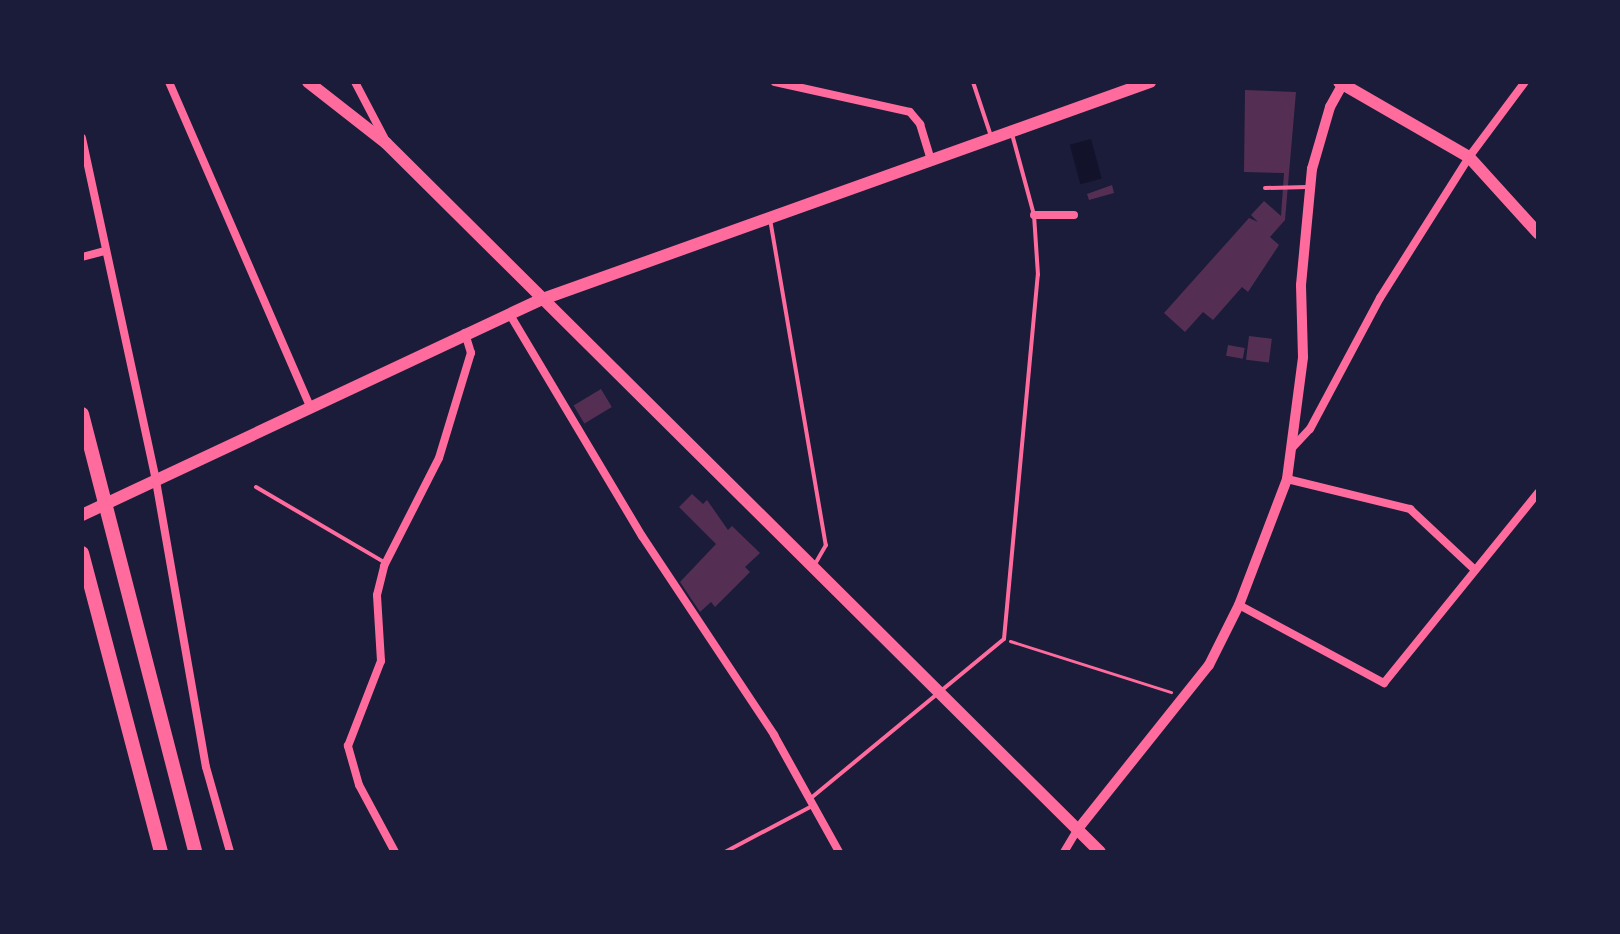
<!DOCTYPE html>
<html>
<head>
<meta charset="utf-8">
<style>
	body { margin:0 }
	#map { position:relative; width:1620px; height:934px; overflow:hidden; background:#1b1b3a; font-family:"DejaVu Sans",sans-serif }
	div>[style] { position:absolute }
	.water>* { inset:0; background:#12122b; transform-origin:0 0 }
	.building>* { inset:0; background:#542f53; transform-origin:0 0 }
	.path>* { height:3px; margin:-1.5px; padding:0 1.5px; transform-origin:1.5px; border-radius:1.5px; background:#ff6b9d }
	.service>* { height:4px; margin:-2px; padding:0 2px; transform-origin:2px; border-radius:2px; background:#ff6b9d }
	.minor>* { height:8px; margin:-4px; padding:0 4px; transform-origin:4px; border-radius:4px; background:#ff6b9d }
	.tertiary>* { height:10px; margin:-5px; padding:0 5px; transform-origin:5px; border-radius:5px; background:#ff6b9d }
	.primary>* { height:12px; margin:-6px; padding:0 6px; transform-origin:6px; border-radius:6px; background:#ff6b9d }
	.motorway>* { height:14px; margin:-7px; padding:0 7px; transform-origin:7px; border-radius:7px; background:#ff6b9d }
	span { translate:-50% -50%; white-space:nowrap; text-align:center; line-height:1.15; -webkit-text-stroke:6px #1b1b3a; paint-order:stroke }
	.frame { position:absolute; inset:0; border:84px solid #1b1b3a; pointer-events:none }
</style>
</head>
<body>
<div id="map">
	<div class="water">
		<i style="left:1091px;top:139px;width:41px;height:22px;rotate:75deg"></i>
	</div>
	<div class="building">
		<i style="clip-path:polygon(1245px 90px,1296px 92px,1285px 220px,1270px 237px,1279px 245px,1248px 292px,1242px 287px,1213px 320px,1203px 312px,1185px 332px,1164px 313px,1249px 218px,1258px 222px,1251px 215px,1264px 201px,1281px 216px,1284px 173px,1244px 172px)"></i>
		<i style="clip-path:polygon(1112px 185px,1114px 193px,1089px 200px,1087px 194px)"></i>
		<i style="left:1249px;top:336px;width:23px;height:24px;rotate:7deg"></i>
		<i style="left:1228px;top:345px;width:17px;height:11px;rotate:10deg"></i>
		<i style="left:601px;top:389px;width:21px;height:32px;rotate:59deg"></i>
		<i style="clip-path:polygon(692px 494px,703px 504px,707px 500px,728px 530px,732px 526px,760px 553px,745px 567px,750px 572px,715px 607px,711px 602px,700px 612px,680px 582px,716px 544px,679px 507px)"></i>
	</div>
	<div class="path">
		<i style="left:1010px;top:641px;width:169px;rotate:17.6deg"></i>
	</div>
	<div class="service">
		<i style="left:973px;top:82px;width:57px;rotate:71.6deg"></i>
		<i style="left:1265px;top:188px;width:42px;rotate:-1.4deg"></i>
		<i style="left:770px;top:219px;width:331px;rotate:80.3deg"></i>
		<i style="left:826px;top:545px;width:24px;rotate:120deg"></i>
		<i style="left:256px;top:487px;width:148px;rotate:30.4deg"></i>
		<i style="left:811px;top:798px;width:250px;rotate:-39.5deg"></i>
		<i style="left:1004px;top:639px;width:366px;rotate:-84.7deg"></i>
		<i style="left:1038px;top:275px;width:60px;rotate:-93.8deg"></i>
		<i style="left:1034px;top:215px;width:84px;rotate:-105.2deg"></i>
		<i style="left:725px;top:852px;width:98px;rotate:-27.9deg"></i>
	</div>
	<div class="minor">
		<i style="left:169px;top:82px;width:353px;rotate:66.5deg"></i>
		<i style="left:355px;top:82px;width:67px;rotate:62.3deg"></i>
		<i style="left:775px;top:82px;width:138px;rotate:12.5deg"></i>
		<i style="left:910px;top:112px;width:16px;rotate:50deg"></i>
		<i style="left:920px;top:124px;width:39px;rotate:73deg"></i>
		<i style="left:82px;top:138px;width:351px;rotate:77.8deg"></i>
		<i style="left:156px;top:481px;width:290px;rotate:80.1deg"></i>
		<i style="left:206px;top:767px;width:88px;rotate:74.2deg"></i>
		<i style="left:1034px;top:215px;width:40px"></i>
		<i style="left:82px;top:257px;width:23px;rotate:-15deg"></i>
		<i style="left:509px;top:313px;width:260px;rotate:59.2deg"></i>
		<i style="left:642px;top:536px;width:239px;rotate:56.4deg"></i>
		<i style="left:774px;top:735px;width:134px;rotate:60.9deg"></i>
		<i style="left:1292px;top:448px;width:26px;rotate:-47deg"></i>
		<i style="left:1310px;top:429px;width:149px;rotate:-61.9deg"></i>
		<i style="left:1380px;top:298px;width:167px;rotate:-57.7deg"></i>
		<i style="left:1469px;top:157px;width:94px;rotate:-53.3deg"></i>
		<i style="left:1287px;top:479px;width:127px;rotate:13.7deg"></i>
		<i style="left:1410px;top:509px;width:89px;rotate:43.2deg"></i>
		<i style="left:1239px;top:605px;width:165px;rotate:28.3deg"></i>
		<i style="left:1384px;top:683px;width:245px;rotate:-51deg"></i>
		<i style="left:395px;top:852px;width:76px;rotate:-118.2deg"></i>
		<i style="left:359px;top:785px;width:41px;rotate:-105.8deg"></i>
		<i style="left:348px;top:746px;width:91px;rotate:-68.8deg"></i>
		<i style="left:381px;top:661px;width:66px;rotate:-93.5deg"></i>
		<i style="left:377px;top:595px;width:30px;rotate:-76deg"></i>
		<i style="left:384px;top:566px;width:121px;rotate:-63deg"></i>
		<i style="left:439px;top:458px;width:110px;rotate:-73.1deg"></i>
		<i style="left:471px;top:353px;width:21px;rotate:-107deg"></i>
		<i style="left:1064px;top:852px;width:27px;rotate:-59deg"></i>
	</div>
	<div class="tertiary">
		<i style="left:1078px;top:829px;width:210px;rotate:-51.4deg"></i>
		<i style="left:1209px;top:665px;width:67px;rotate:-63.4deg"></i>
		<i style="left:1239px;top:605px;width:135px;rotate:-69.1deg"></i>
		<i style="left:1287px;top:479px;width:123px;rotate:-82.5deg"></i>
		<i style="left:1303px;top:357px;width:72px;rotate:-91.6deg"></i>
		<i style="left:1301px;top:285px;width:117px;rotate:-84.6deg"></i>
		<i style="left:1312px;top:169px;width:65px;rotate:-73.8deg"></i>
		<i style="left:1330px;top:107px;width:26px;rotate:-61deg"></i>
	</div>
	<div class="primary">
		<i style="left:308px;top:82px;width:99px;rotate:38deg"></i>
		<i style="left:386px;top:143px;width:1006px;rotate:44.8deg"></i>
		<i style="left:1339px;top:82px;width:150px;rotate:30deg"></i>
		<i style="left:1469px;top:157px;width:103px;rotate:47.8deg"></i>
		<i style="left:82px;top:515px;width:506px;rotate:-25.15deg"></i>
		<i style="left:540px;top:300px;width:648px;rotate:-19.67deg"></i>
	</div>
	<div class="motorway">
		<i style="left:82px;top:414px;width:452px;rotate:75.5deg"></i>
		<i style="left:82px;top:553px;width:309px;rotate:75.2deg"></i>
	</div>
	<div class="frame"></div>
</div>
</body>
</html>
